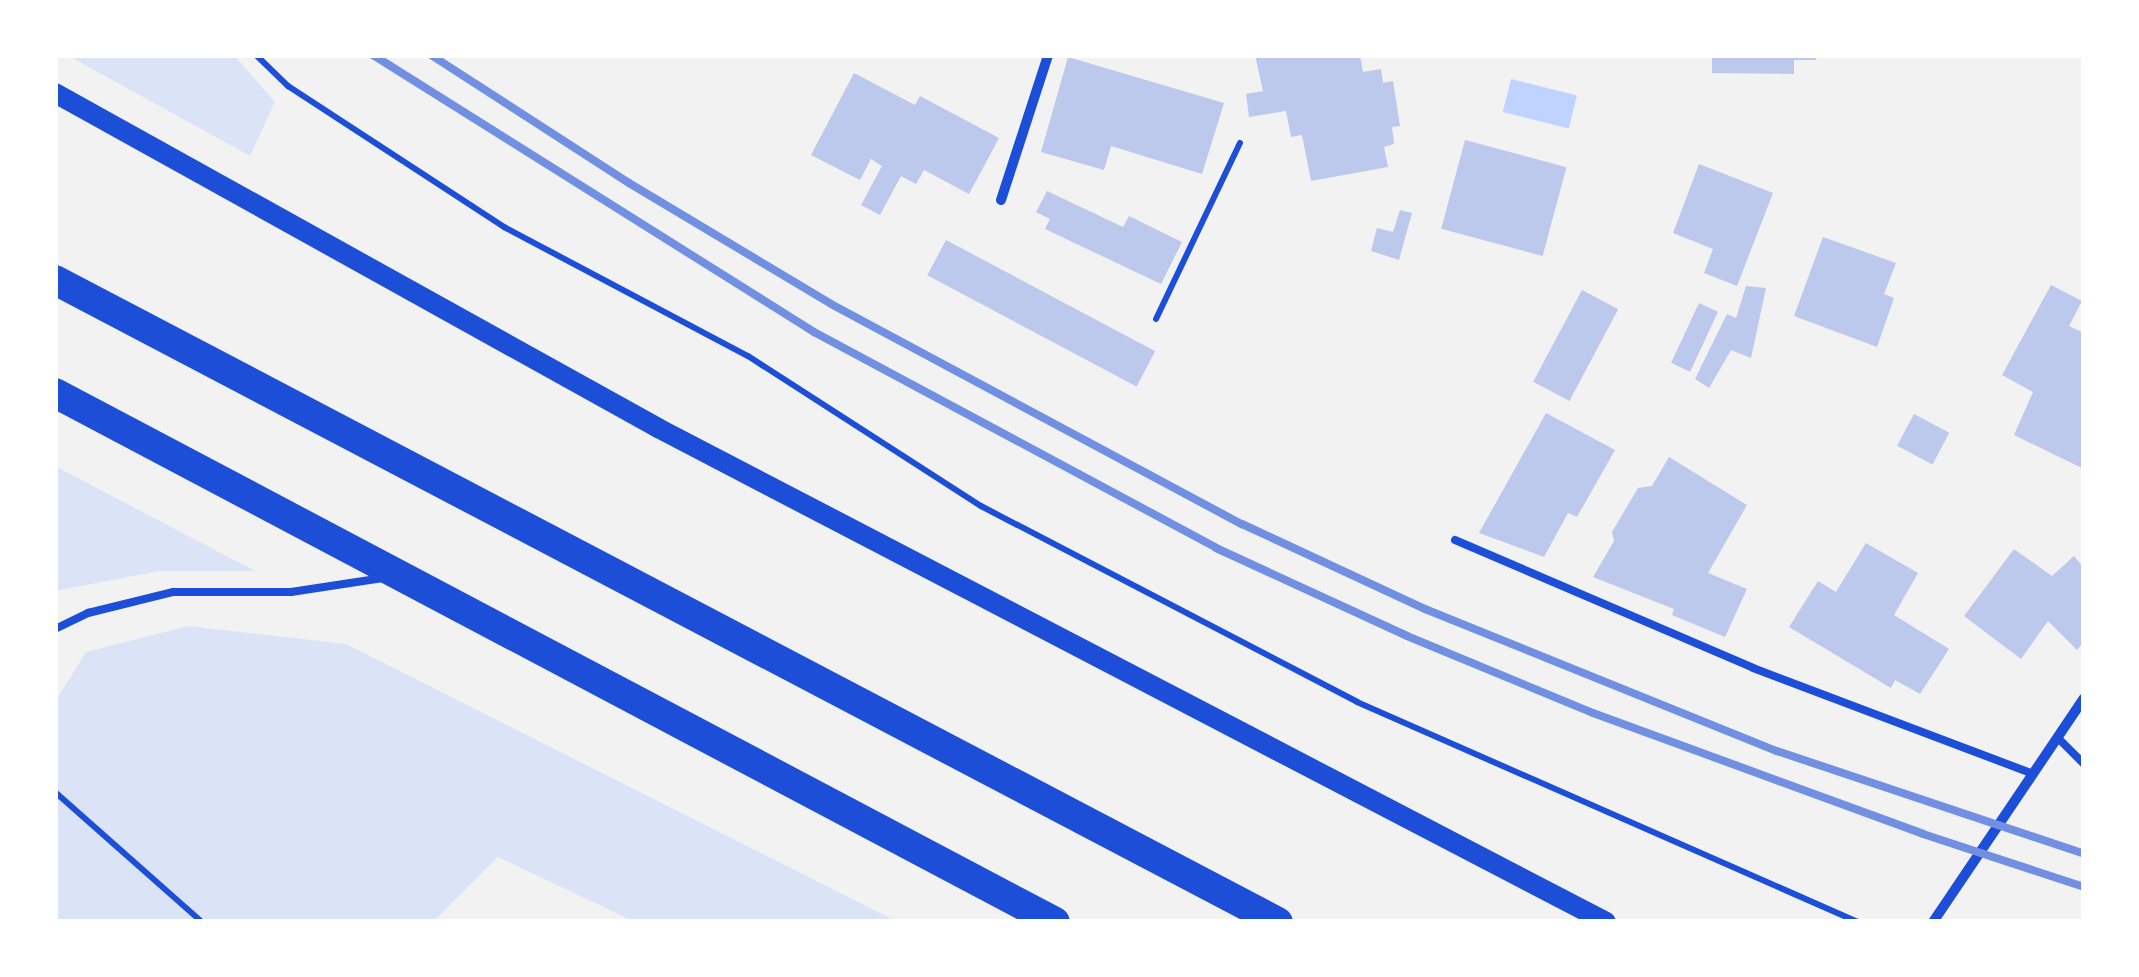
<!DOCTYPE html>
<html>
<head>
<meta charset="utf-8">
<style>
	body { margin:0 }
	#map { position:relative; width:2139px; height:977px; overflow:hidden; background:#f2f2f2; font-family:"Open Sans",sans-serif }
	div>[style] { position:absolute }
	.green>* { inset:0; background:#dbe4f7 }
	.water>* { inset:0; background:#bfd3fe; transform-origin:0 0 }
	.building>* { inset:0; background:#bdc9ec; transform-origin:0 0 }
	.path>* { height:6px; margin:-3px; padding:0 3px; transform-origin:3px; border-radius:3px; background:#1d4ed8 }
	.service>* { height:8px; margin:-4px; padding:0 4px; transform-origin:4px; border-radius:4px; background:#1d4ed8 }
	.minor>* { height:10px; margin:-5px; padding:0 5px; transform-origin:5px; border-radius:5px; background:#1d4ed8 }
	.secondary>* { height:20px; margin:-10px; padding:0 10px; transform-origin:10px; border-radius:10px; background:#1d4ed8 }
	.motorway>* { height:30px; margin:-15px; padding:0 15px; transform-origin:15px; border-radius:15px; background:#1d4ed8 }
	.rail>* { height:8px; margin:-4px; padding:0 4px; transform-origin:4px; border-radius:4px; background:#7290e2 }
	span { translate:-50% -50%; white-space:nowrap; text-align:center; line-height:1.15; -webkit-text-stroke:9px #fff; paint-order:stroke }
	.frame { position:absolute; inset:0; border:58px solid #fff; pointer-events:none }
</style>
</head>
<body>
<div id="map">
	<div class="green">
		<i style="clip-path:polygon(67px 55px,234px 55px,275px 102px,250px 156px)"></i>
		<i style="clip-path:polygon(55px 466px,255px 571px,159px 571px,55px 591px)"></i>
		<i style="clip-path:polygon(188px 626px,346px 644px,898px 922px,635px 922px,498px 857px,433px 922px,55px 922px,55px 702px,86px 652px)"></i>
	</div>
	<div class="water">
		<i style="left:1511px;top:79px;width:68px;height:34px;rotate:14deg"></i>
	</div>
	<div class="building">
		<i style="clip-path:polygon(1255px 55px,1360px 55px,1363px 72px,1381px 69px,1383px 83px,1393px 81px,1400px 126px,1392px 127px,1394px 144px,1384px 147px,1388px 167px,1311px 181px,1302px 135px,1291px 137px,1286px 111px,1249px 117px,1246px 94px,1263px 91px)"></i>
		<i style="clip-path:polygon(1712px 55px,1816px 55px,1816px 60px,1794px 60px,1794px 74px,1712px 73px)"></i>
		<i style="clip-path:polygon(1068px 57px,1224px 103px,1202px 174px,1111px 146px,1104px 170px,1041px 152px)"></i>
		<i style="clip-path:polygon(854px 73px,915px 105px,920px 96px,999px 138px,969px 194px,924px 170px,916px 184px,901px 176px,880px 215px,861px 205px,882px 166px,871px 159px,860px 180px,811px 155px)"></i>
		<i style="left:1465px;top:140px;width:105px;height:92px;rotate:15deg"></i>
		<i style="clip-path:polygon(1699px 164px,1773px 193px,1737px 286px,1704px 273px,1713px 249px,1673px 233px)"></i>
		<i style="clip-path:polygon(1047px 191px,1123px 227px,1129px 216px,1182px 242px,1161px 284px,1045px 229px,1050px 219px,1036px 212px)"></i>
		<i style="clip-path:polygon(1400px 210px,1412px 213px,1399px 260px,1371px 251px,1377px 228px,1393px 232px)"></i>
		<i style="clip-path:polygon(1823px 237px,1896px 263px,1884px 294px,1894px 298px,1877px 347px,1794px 316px)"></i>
		<i style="left:946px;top:240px;width:237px;height:40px;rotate:28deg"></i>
		<i style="clip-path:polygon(2051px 285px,2082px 301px,2069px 326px,2084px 333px,2084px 469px,2014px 435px,2033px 392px,2002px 375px)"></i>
		<i style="clip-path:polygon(1746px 286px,1766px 288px,1751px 358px,1731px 350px,1709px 388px,1695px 379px,1727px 314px,1736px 318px)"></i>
		<i style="left:1582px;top:290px;width:41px;height:104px;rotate:28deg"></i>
		<i style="left:1699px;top:303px;width:21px;height:66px;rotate:25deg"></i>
		<i style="clip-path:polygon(1546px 413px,1615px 450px,1577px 517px,1568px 513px,1544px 557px,1479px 533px)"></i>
		<i style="left:1914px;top:414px;width:40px;height:36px;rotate:28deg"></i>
		<i style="clip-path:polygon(1669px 457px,1747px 505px,1708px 573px,1747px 589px,1725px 637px,1672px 615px,1674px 609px,1593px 577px,1614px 541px,1612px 532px,1638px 488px,1652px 486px)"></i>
		<i style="clip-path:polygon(1866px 543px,1918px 573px,1894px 615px,1949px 649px,1920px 694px,1895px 680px,1891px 688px,1789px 627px,1818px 581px,1836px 592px)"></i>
		<i style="clip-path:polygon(2014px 549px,2052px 576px,2074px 556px,2084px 568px,2084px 642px,2077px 650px,2048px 621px,2021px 659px,1964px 616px)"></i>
	</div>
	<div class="path">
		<i style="left:256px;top:55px;width:45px;rotate:44.1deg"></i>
		<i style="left:288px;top:86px;width:258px;rotate:33.1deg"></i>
		<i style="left:504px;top:227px;width:276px;rotate:27.9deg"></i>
		<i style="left:748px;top:356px;width:277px;rotate:32.8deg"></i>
		<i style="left:981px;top:506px;width:424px;rotate:27.5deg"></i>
		<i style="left:1357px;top:702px;width:547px;rotate:23.71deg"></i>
		<i style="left:1156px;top:319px;width:195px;rotate:-64.5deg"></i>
		<i style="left:55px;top:792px;width:196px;rotate:41.5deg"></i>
	</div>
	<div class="service">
		<i style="left:1455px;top:540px;width:324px;rotate:23.2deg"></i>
		<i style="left:1753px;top:668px;width:297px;rotate:20.7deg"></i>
		<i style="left:55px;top:629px;width:37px;rotate:-26deg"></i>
		<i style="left:88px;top:613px;width:88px;rotate:-13.9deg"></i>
		<i style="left:173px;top:592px;width:118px"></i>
		<i style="left:291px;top:592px;width:93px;rotate:-8.7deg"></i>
		<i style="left:2057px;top:737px;width:38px;rotate:45deg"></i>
	</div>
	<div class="minor">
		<i style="left:1001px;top:200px;width:152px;rotate:-72deg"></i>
		<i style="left:1933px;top:922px;width:270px;rotate:-56deg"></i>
	</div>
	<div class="secondary">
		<i style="left:55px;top:93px;width:690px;rotate:29.05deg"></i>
		<i style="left:658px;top:428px;width:1069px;rotate:27.52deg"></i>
	</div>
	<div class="motorway">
		<i style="left:55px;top:280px;width:1381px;rotate:27.7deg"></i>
		<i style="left:55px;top:393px;width:1131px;rotate:27.88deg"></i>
	</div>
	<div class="rail">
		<i style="left:373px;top:55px;width:521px;rotate:32.13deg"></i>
		<i style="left:814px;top:332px;width:456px;rotate:28.2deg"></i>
		<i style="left:1216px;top:548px;width:210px;rotate:24.7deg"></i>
		<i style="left:1407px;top:636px;width:201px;rotate:22.5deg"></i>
		<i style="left:1593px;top:713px;width:351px;rotate:20.1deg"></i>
		<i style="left:1923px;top:834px;width:169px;rotate:18.2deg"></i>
		<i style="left:431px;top:55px;width:236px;rotate:32.9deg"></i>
		<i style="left:629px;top:183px;width:235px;rotate:30.9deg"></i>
		<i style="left:831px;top:304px;width:466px;rotate:28.2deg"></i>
		<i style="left:1242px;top:524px;width:202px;rotate:24.9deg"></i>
		<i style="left:1425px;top:609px;width:380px;rotate:22deg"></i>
		<i style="left:1777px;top:751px;width:324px;rotate:18.5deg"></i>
	</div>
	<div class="frame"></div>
</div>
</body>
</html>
